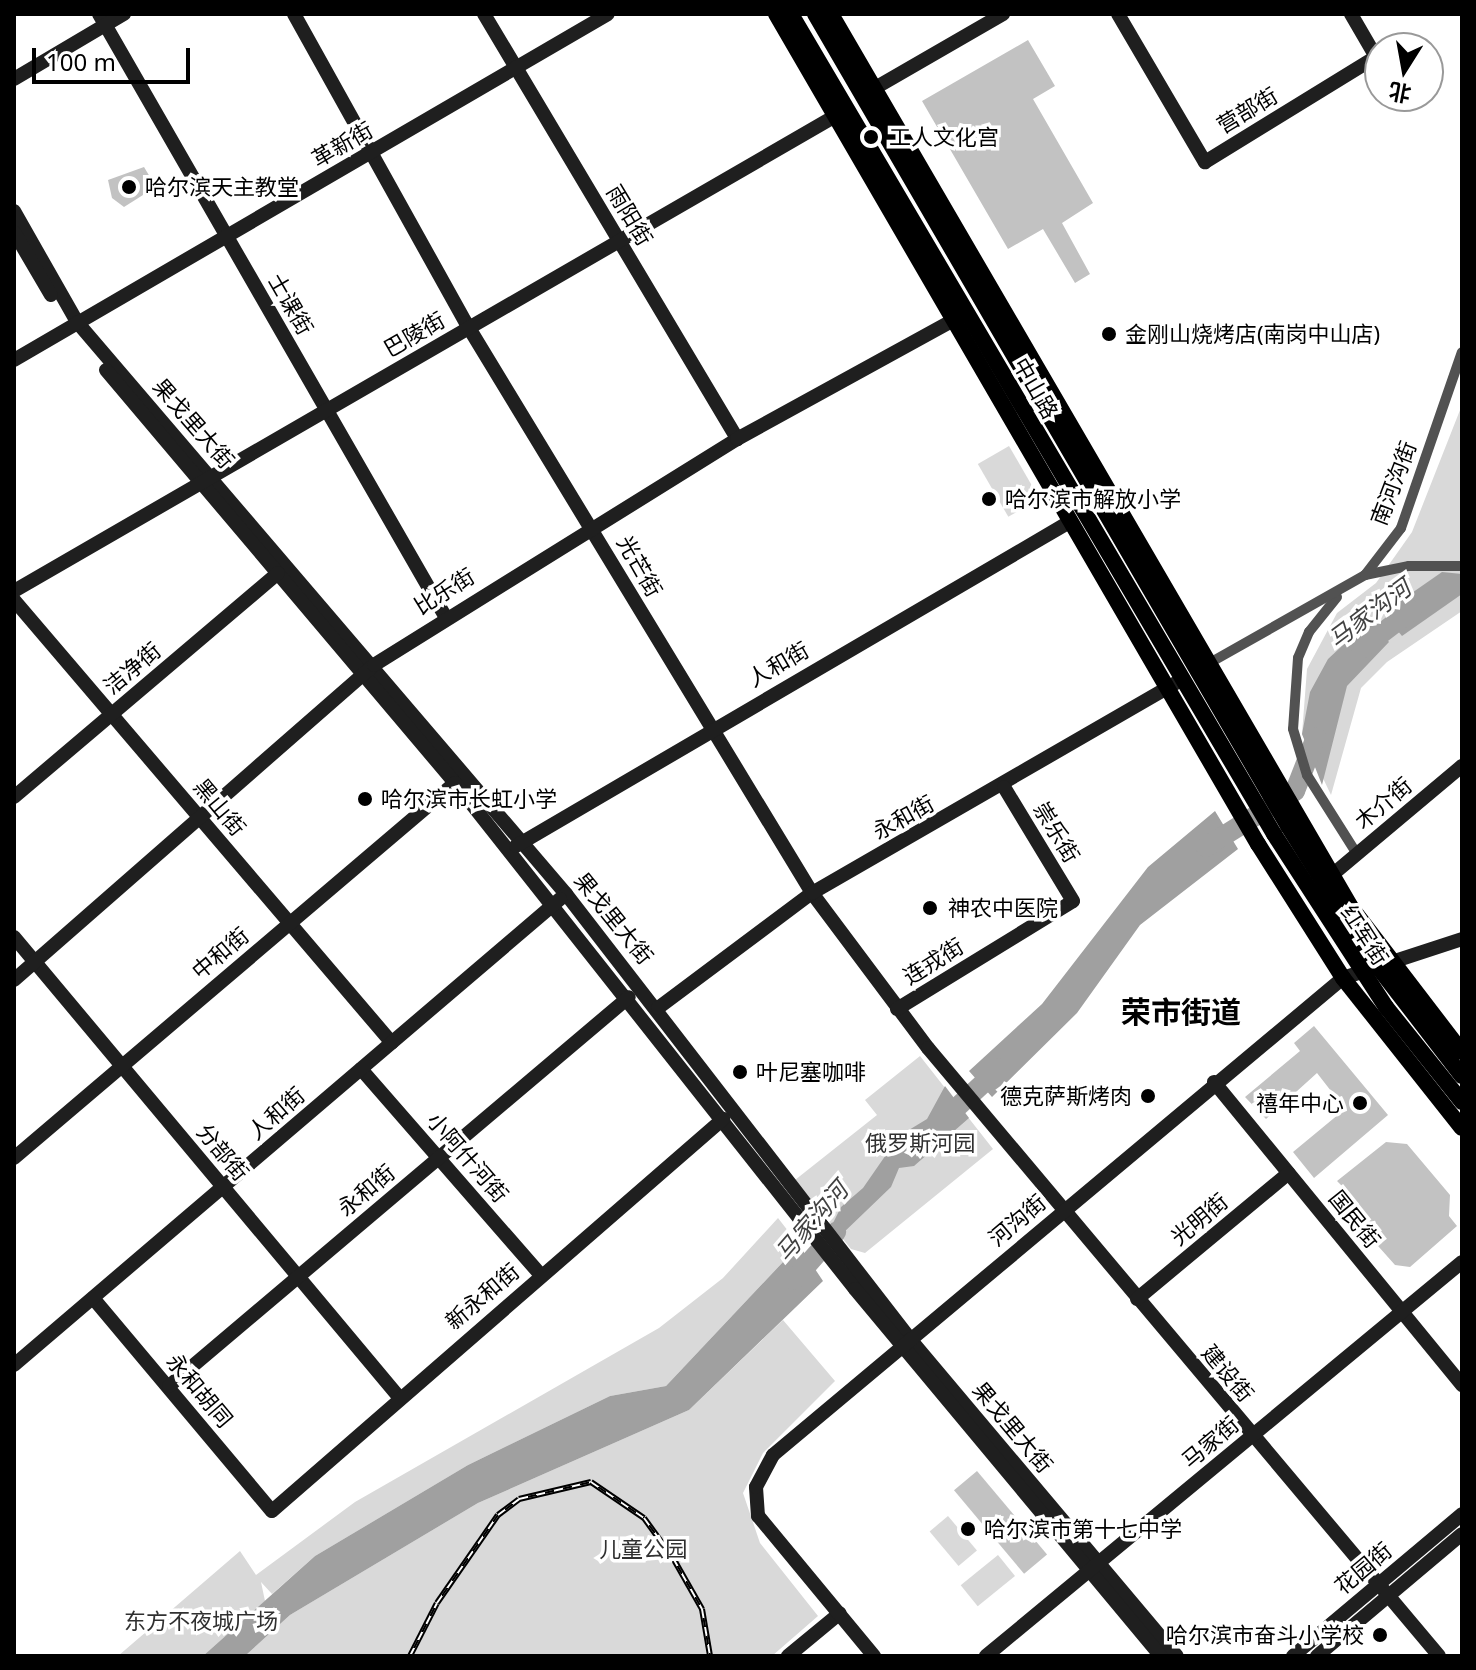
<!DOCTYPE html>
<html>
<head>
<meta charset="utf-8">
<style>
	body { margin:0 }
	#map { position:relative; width:1476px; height:1670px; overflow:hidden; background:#fff; font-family:"Noto Sans","Noto Sans SC",sans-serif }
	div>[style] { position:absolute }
	.green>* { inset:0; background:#d9d9d9; transform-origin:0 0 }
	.water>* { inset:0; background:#a0a0a0 }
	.river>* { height:20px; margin:-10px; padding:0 10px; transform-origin:10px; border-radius:10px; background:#a0a0a0 }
	.building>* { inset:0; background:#c2c2c2; transform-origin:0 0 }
	.street>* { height:10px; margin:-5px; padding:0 5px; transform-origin:5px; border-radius:5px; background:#525252 }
	.secondary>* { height:14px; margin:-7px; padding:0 7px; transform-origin:7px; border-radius:7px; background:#1f1f1f }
	.primary>* { height:16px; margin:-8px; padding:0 8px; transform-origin:8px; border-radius:8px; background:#000 }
	.rail>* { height:6px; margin-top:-3px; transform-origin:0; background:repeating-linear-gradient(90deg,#fff 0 9px,#000 0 18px); box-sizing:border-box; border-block:2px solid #000 }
	.dots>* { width:22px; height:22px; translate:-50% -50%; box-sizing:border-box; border:4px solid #fff; border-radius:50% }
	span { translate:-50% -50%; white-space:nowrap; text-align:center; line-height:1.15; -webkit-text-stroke:7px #fff; paint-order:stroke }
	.street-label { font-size:22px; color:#000 }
	.poi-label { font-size:22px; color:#000 }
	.left { translate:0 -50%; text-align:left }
	.right { translate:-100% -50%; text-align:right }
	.park-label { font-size:22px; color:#303030 }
	.water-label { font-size:24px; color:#414141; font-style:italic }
	.district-label { font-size:30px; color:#000; font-weight:700 }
	.frame { position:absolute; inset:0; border:16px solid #000; pointer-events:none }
	.north { position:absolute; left:1364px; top:32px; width:80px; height:80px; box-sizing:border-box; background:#fff; border:2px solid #999; border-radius:50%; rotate:191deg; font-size:22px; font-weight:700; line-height:32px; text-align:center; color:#000 }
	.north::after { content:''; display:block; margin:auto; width:28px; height:36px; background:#000; clip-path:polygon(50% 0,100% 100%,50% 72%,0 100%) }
	.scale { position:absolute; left:32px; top:48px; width:158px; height:36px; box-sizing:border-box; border:4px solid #000; border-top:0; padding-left:10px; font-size:24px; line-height:28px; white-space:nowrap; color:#000; -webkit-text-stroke:6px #fff; paint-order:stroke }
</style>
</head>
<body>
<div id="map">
	<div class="green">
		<i style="clip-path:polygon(1462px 405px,1462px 611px,1387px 662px,1361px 688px,1331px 795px,1302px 734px,1307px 669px,1337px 613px,1376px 583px,1412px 532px)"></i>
		<i style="left:1009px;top:446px;width:61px;height:36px;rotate:60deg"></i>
		<i style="clip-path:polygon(920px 1056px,993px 1149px,865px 1253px,851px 1249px,795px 1180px,877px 1115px,865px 1100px)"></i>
		<i style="clip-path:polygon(778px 1218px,799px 1245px,666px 1386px,610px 1396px,468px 1465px,315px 1556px,272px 1594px,261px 1582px,265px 1601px,203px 1656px,118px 1656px,240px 1551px,256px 1575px,355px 1502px,659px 1328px,723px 1278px)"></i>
		<i style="clip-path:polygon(783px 1320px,835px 1381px,763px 1453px,743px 1493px,760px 1543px,818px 1616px,772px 1656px,245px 1656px,290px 1615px,478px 1503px,689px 1410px)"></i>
		<i style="left:948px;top:1516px;width:45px;height:24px;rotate:50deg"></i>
		<i style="left:998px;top:1555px;width:27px;height:48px;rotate:51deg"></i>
	</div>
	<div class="water">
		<i style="clip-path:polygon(1442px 572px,1462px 574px,1462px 594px,1402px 636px,1383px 613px)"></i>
		<i style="clip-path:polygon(1371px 619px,1389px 642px,1347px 686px,1322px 785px,1302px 734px,1310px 692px,1328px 659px)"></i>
		<i style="clip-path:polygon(1215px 811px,1238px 849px,1140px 925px,1077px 1013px,992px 1097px,969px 1071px,1042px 1004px,1148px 867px)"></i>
		<i style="clip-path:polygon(945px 1086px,969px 1118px,914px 1166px,899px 1168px,891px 1187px,840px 1236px,832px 1225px,841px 1207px,863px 1188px,899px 1136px,927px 1119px)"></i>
		<i style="clip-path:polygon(799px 1245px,823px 1281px,689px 1410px,478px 1503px,290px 1615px,245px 1656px,203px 1656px,315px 1556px,468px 1465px,610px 1396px,666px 1386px)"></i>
	</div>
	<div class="river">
		<i style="left:1361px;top:649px;width:64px;rotate:-37.4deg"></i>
		<i style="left:1206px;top:847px;width:105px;rotate:-32.2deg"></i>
		<i style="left:1295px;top:791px;width:58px;rotate:-68.7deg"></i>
		<i style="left:941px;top:1122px;width:80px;rotate:-42.5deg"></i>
		<i style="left:794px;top:1280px;width:64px;rotate:-48.8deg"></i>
	</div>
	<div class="building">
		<i style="clip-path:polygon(1028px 40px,1055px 86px,1033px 99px,1093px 203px,1062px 223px,1090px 274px,1075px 283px,1043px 229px,1008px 249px,922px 101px)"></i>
		<i style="clip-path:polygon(144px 167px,153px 182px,143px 195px,124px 207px,112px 198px,108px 180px)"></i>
		<i style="clip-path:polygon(1314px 1026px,1388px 1115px,1314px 1178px,1293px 1152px,1345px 1109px,1317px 1073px,1266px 1119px,1245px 1097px,1300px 1051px,1294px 1043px)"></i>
		<i style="clip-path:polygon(1386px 1142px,1407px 1144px,1450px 1195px,1449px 1216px,1457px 1226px,1410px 1267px,1395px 1265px,1346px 1210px,1347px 1191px,1337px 1181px)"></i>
		<i style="left:977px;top:1471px;width:109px;height:30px;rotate:50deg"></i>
	</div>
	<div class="street">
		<i style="left:1365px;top:575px;width:45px;rotate:-11.6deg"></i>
		<i style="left:1409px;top:566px;width:53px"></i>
		<i style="left:1337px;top:597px;width:45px;rotate:128.7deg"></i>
		<i style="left:1309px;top:632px;width:28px;rotate:113deg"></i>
		<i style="left:1298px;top:658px;width:71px;rotate:94deg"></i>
		<i style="left:1293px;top:729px;width:48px;rotate:73.1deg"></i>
		<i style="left:1307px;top:775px;width:93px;rotate:57.7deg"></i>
		<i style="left:1206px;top:665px;width:183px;rotate:-29.5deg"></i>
		<i style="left:1365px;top:575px;width:59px;rotate:-52.5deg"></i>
		<i style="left:1401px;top:528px;width:186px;rotate:-70.9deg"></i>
	</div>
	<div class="secondary">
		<i style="left:99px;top:14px;width:694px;rotate:60.11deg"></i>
		<i style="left:294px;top:14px;width:354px;rotate:60.9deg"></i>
		<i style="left:466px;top:323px;width:667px;rotate:58.74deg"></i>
		<i style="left:812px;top:893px;width:194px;rotate:53.2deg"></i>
		<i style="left:928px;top:1048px;width:794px;rotate:49.95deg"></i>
		<i style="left:484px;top:14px;width:495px;rotate:59.2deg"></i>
		<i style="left:1118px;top:14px;width:172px;rotate:59.6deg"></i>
		<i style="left:1205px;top:162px;width:201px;rotate:-31.6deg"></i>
		<i style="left:1376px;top:57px;width:50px;rotate:-120.2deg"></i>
		<i style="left:14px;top:79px;width:128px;rotate:-30.6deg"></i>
		<i style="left:875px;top:88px;width:148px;rotate:-30deg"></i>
		<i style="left:14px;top:211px;width:128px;rotate:60.4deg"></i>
		<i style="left:77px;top:322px;width:753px;rotate:49.47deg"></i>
		<i style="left:566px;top:894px;width:562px;rotate:52.29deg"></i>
		<i style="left:910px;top:1339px;width:414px;rotate:49.9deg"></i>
		<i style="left:14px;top:232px;width:73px;rotate:59.6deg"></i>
		<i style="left:14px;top:360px;width:687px;rotate:-30.22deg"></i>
		<i style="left:106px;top:370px;width:541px;rotate:49.8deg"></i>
		<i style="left:455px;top:783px;width:645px;rotate:51.67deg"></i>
		<i style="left:855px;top:1289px;width:478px;rotate:50.2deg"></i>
		<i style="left:14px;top:591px;width:951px;rotate:-30.04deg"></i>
		<i style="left:14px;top:600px;width:582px;rotate:49.53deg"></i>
		<i style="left:14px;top:797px;width:346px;rotate:-40.3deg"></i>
		<i style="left:516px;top:846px;width:643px;rotate:-30.35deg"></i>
		<i style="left:1332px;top:875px;width:170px;rotate:-40deg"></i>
		<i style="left:14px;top:937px;width:598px;rotate:50.08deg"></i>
		<i style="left:14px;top:980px;width:478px;rotate:-41.2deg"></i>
		<i style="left:374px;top:665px;width:428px;rotate:-31.9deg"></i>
		<i style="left:737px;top:439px;width:249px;rotate:-28.8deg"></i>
		<i style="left:658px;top:1008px;width:192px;rotate:-36.8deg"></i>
		<i style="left:812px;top:893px;width:426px;rotate:-30deg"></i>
		<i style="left:897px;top:1009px;width:206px;rotate:-31.5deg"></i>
		<i style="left:1073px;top:901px;width:133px;rotate:-121.2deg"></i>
		<i style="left:361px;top:1069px;width:274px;rotate:48.9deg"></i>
		<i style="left:1214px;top:1082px;width:392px;rotate:50.7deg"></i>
		<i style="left:14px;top:1158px;width:579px;rotate:-40.38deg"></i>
		<i style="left:93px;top:1298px;width:278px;rotate:50deg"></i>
		<i style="left:272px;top:1511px;width:598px;rotate:-41deg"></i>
		<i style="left:1137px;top:1299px;width:197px;rotate:-39.7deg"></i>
		<i style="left:14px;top:1365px;width:718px;rotate:-40.48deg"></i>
		<i style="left:169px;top:1386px;width:602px;rotate:-40.22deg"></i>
		<i style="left:788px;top:1656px;width:67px;rotate:-39.6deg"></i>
		<i style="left:874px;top:1656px;width:182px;rotate:-129.6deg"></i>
		<i style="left:758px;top:1516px;width:29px;rotate:-94deg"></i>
		<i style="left:756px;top:1487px;width:36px;rotate:-62deg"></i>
		<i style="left:773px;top:1455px;width:743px;rotate:-39.92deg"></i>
		<i style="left:1343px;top:978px;width:125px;rotate:-18.1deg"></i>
		<i style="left:986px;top:1656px;width:618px;rotate:-39.62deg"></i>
		<i style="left:1293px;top:1656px;width:221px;rotate:-40deg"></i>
		<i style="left:1317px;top:1656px;width:189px;rotate:-40.1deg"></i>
	</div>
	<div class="primary">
		<i style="left:776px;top:14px;width:960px;rotate:59.86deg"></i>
		<i style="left:1258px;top:844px;width:159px;rotate:57.6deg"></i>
		<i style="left:1343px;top:978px;width:191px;rotate:51.6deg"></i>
		<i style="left:791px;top:14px;width:952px;rotate:59.5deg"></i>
		<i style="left:1274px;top:834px;width:206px;rotate:57.1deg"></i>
		<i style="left:1386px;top:1007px;width:122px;rotate:51.3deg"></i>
		<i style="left:815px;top:14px;width:940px;rotate:59.78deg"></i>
		<i style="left:1288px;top:826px;width:151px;rotate:58deg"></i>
		<i style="left:1368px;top:954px;width:154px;rotate:52.4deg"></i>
		<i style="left:831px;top:14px;width:1033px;rotate:59.79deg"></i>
		<i style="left:1351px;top:907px;width:183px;rotate:52.6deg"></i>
	</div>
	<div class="rail">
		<i style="left:410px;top:1656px;width:59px;rotate:-63deg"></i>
		<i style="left:437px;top:1603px;width:107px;rotate:-55.3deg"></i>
		<i style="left:498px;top:1515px;width:26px;rotate:-37deg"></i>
		<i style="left:519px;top:1499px;width:74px;rotate:-13.3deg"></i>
		<i style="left:591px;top:1482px;width:64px;rotate:34.2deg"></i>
		<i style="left:644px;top:1518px;width:49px;rotate:54.1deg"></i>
		<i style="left:673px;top:1558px;width:59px;rotate:60.4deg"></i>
		<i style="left:702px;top:1609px;width:48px;rotate:80.3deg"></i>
	</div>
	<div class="dots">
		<i style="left:871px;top:137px;background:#000"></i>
		<i style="left:129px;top:187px;background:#000"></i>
		<i style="left:1109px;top:334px;background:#000"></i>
		<i style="left:989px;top:499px;background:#000"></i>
		<i style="left:365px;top:799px;background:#000"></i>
		<i style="left:930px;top:908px;background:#000"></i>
		<i style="left:740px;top:1072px;background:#000"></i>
		<i style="left:1148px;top:1096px;background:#000"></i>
		<i style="left:1360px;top:1103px;background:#000"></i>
		<i style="left:968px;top:1529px;background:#000"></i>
		<i style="left:1380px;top:1635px;background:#000"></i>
	</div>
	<div class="street-label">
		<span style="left:1247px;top:110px;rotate:-31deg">营部街</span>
		<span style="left:342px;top:144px;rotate:-30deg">革新街</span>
		<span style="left:630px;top:215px;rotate:59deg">雨阳街</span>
		<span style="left:291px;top:304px;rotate:60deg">士课街</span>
		<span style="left:414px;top:334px;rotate:-30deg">巴陵街</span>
		<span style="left:1036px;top:388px;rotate:60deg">中山路</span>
		<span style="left:194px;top:423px;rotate:49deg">果戈里大街</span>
		<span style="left:1393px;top:483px;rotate:-69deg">南河沟街</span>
		<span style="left:640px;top:566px;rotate:60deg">光芒街</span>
		<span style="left:444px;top:591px;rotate:-32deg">比乐街</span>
		<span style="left:778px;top:664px;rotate:-30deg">人和街</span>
		<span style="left:132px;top:668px;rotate:-40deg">洁净街</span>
		<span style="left:1383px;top:803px;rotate:-40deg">木介街</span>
		<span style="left:220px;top:807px;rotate:50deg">黑山街</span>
		<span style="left:903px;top:817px;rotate:-29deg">永和街</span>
		<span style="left:1057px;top:832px;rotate:59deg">崇乐街</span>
		<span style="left:614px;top:918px;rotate:51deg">果戈里大街</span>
		<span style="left:1365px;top:935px;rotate:57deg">红军街</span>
		<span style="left:220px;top:953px;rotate:-40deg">中和街</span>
		<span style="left:933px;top:961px;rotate:-32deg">连戎街</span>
		<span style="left:276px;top:1113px;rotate:-41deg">人和街</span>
		<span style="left:223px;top:1152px;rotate:50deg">分部街</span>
		<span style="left:468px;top:1157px;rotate:49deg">小阿什河街</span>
		<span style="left:366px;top:1190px;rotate:-40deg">永和街</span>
		<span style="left:1199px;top:1219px;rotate:-40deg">光明街</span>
		<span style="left:1355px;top:1219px;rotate:51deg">国民街</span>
		<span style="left:1017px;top:1220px;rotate:-40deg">河沟街</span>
		<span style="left:482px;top:1296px;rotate:-40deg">新永和街</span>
		<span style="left:1228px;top:1373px;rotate:50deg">建设街</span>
		<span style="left:200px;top:1390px;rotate:50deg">永和胡同</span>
		<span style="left:1013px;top:1427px;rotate:50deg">果戈里大街</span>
		<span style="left:1210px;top:1442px;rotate:-40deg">马家街</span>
		<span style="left:1363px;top:1568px;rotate:-40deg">花园街</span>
	</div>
	<div class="poi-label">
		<span class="left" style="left:889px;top:137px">工人文化宫</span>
		<span class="left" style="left:145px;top:187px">哈尔滨天主教堂</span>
		<span class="left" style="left:1125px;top:334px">金刚山烧烤店(南岗中山店)</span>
		<span class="left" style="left:1005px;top:499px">哈尔滨市解放小学</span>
		<span class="left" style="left:381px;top:799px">哈尔滨市长虹小学</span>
		<span class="left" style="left:948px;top:908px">神农中医院</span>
		<span class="left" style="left:756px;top:1072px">叶尼塞咖啡</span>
		<span class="right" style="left:1132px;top:1096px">德克萨斯烤肉</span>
		<span class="right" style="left:1344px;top:1103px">禧年中心</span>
		<span class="left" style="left:984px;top:1529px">哈尔滨市第十七中学</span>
		<span class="right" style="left:1364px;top:1635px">哈尔滨市奋斗小学校</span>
	</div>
	<div class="park-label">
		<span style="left:920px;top:1143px">俄罗斯河园</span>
		<span style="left:643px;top:1549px">儿童公园</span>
		<span style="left:201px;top:1621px">东方不夜城广场</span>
	</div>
	<div class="water-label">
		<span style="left:1369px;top:613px;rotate:-37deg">马家沟河</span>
		<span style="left:811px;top:1221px;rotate:-49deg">马家沟河</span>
	</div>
	<div class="district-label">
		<span style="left:1181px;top:1012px">荣市街道</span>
	</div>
	<div class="frame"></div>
	<div class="north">北</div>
	<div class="scale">100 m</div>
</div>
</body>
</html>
